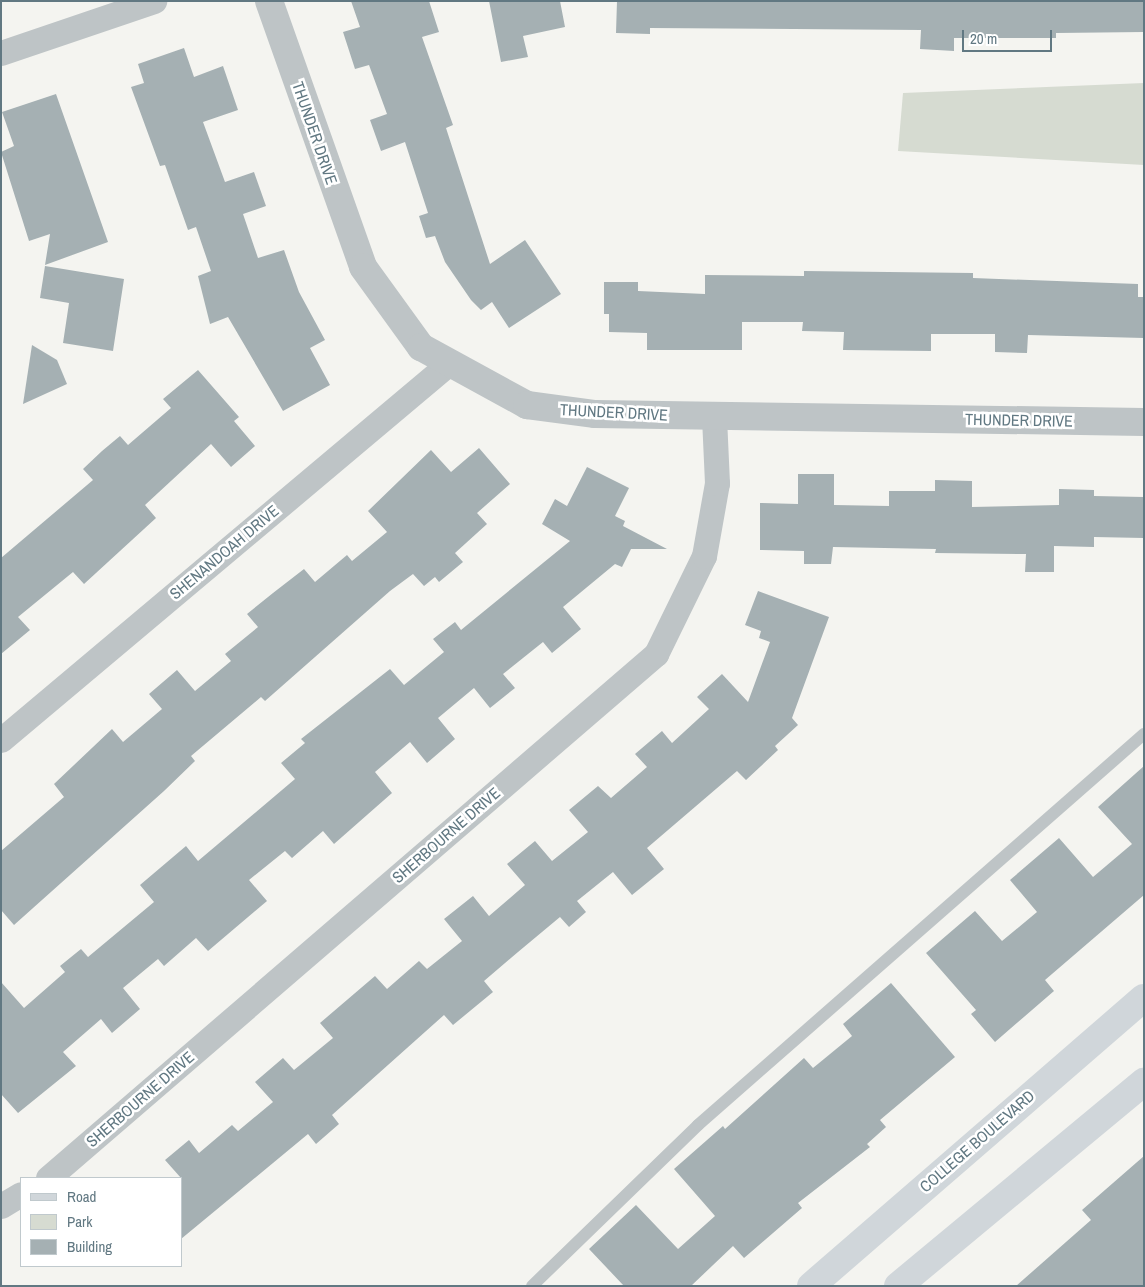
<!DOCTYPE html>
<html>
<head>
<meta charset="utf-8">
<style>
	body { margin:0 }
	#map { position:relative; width:1145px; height:1287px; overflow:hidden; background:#f4f4f0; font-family:"Archivo Narrow",sans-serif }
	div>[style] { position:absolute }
	.green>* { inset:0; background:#d6dbd1 }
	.building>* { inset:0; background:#a5b0b3 }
	.service>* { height:12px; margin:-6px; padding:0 6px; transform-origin:6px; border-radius:6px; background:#bec4c6 }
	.minor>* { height:25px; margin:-12.5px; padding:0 12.5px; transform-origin:12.5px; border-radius:12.5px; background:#bec4c6 }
	.tertiary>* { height:28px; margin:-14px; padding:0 14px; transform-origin:14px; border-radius:14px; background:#bec4c6 }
	.primary>* { height:28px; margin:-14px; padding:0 14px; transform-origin:14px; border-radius:14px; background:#d0d6da }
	span { translate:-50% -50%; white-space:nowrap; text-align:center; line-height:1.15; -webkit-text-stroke:5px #fff; paint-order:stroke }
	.street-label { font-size:16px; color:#617882 }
	.frame { position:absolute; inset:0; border:2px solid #617882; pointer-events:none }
	.legend { position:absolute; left:20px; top:1177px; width:162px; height:90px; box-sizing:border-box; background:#fff; border:1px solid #c0c9cd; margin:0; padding:6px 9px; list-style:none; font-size:15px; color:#617882 }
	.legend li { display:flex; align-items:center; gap:10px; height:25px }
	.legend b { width:25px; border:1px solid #c0c9cd }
	.scale { position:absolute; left:962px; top:30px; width:90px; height:22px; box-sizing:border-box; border:2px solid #617882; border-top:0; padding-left:6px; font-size:15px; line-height:18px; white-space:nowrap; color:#617882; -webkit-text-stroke:4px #fff; paint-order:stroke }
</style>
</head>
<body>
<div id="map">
	<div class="green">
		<i style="clip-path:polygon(1144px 83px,1144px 165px,898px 151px,903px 93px)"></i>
	</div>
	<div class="building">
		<i style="clip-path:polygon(351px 1px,429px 1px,439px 32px,422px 37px,453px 125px,446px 128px,490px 264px,525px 240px,561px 294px,509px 328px,492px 302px,481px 310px,471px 300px,445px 262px,435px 236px,426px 238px,419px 216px,428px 213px,405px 142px,381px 151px,370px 120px,387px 114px,369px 65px,355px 69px,343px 32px,360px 27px)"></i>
		<i style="clip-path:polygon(489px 1px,560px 1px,565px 27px,523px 36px,528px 57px,501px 62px)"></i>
		<i style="clip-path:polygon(617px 1px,1144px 1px,1144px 32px,1056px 33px,1056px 38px,954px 38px,954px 51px,920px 49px,921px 30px,650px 28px,650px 34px,616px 33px)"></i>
		<i style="clip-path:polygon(184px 48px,194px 77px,223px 66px,238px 110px,203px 122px,225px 182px,254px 172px,266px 206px,243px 214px,258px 258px,284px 250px,299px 292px,325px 340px,310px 348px,330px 385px,283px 411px,228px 317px,210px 324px,198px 276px,211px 271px,196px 227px,188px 230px,165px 165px,160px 166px,131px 87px,144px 83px,138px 64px)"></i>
		<i style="clip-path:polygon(56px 94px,108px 242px,45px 265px,50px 234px,29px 241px,1px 152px,14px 146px,2px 112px)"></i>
		<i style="clip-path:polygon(45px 266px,124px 279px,113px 351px,63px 343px,69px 303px,40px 298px)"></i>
		<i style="clip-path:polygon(804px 271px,973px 273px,973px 278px,1138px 284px,1138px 297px,1144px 297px,1144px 338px,1028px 335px,1027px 353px,995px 352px,995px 334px,931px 334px,931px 351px,843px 350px,844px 332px,802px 331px,803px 322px,742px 322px,742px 350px,647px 350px,647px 333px,609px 332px,609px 314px,604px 314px,604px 282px,638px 282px,638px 291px,705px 294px,705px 275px,804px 276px)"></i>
		<i style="clip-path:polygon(32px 345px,57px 360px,67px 384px,23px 404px)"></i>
		<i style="clip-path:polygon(198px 370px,239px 417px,234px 421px,255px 446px,231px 467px,211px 444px,145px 505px,156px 518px,84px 584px,73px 572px,18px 617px,30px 630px,1px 654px,1px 558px,93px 480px,83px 469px,102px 451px,120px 436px,128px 445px,171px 408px,163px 399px)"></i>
		<i style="clip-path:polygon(479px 448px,510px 484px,477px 513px,487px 524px,455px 553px,463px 562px,439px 582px,435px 577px,424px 586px,413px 574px,390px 591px,265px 701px,261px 697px,191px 756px,195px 761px,164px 791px,14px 925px,1px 910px,1px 851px,64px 797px,54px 784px,112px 729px,123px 742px,162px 709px,149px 694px,177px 670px,195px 691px,231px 661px,225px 654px,258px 627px,247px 614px,273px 593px,304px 569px,315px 582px,347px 555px,352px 561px,387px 532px,368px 511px,431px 450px,451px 472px)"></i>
		<i style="clip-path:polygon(587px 467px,629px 488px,615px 516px,625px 521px,623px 526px,667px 549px,631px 549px,622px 567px,615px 564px,563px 607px,581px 629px,552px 653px,543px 642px,503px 674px,515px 688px,490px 708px,474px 688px,438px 718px,455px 739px,427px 763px,410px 742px,375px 772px,392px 793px,334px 844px,323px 831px,292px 858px,285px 851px,249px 880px,267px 901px,208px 951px,196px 938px,164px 966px,158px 959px,123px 988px,140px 1009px,112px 1033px,101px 1019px,63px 1052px,76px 1066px,18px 1113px,1px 1094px,1px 982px,24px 1008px,65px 972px,60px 966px,81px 949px,88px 957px,154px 902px,140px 885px,186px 846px,198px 861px,295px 779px,281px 763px,305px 743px,301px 739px,390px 669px,404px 685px,444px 652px,433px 639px,455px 622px,461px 630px,570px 541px,542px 524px,555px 499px,567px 506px)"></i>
		<i style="clip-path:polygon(798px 474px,834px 474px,834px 505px,889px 506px,889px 491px,935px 491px,935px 480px,972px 481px,972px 507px,1059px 505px,1059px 489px,1094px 490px,1094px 496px,1144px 497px,1144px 538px,1094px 537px,1094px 547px,1054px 546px,1054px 572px,1025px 572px,1026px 554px,935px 553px,936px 549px,833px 547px,831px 564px,804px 564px,804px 551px,760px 550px,760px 503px,798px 504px)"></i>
		<i style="clip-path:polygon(758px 591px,829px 617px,792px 718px,798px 725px,775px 746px,778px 750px,746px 780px,737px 771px,647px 848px,664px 869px,632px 895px,613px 872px,577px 901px,586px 912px,569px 927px,560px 917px,518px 952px,484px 981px,493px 992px,453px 1025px,444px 1015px,332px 1115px,339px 1124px,316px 1144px,308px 1134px,181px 1239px,181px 1178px,165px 1160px,189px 1140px,199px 1153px,232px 1125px,238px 1131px,273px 1102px,255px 1082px,283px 1058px,294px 1070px,333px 1038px,320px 1023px,375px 976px,387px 989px,419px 961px,427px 969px,462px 941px,444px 919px,473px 896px,489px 916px,525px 885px,507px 864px,535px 841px,552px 861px,588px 832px,569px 810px,598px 786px,611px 798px,647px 767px,635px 754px,662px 731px,672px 743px,709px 709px,697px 697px,722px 674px,748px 702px,770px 642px,759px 638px,761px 631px,745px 625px)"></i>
		<i style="clip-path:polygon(1144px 766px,1144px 895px,1045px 980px,1054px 991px,995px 1042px,971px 1014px,976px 1010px,926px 953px,975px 911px,1002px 941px,1037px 912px,1010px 880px,1059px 838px,1093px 877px,1132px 844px,1098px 807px)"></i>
		<i style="clip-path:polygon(891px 983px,955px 1057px,880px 1120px,886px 1127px,867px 1144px,870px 1147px,798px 1203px,802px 1208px,744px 1258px,733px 1246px,691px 1286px,624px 1286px,589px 1249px,636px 1205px,678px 1249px,715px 1216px,674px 1169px,723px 1126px,725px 1129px,804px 1058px,813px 1068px,852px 1036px,843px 1024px)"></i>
		<i style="clip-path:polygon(1144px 1156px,1144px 1286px,1016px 1286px,1091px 1220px,1082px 1210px)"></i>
	</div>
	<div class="service">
		<i style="left:532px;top:1286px;width:231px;rotate:-44.1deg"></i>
		<i style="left:698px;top:1125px;width:593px;rotate:-41.24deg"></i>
	</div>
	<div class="minor">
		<i style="left:1px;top:53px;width:162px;rotate:-18.8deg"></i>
		<i style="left:1px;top:740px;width:583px;rotate:-40.06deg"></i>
		<i style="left:48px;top:1178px;width:803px;rotate:-40.76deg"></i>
		<i style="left:656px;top:654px;width:109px;rotate:-63.9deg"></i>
		<i style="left:704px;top:556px;width:74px;rotate:-79.9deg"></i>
		<i style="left:717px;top:483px;width:67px;rotate:-92.6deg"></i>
		<i style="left:1px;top:1206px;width:23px;rotate:-31deg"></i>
	</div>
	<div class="tertiary">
		<i style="left:269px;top:1px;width:282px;rotate:70.5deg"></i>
		<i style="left:363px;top:267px;width:99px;rotate:54.1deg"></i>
		<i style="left:421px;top:347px;width:121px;rotate:28.7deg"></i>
		<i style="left:527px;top:405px;width:69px;rotate:7.5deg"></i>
		<i style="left:595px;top:414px;width:549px;rotate:0.83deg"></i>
	</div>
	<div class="primary">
		<i style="left:811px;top:1286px;width:440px;rotate:-40.9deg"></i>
		<i style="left:898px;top:1286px;width:320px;rotate:-39.7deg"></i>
	</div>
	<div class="street-label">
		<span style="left:315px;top:133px;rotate:71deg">THUNDER DRIVE</span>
		<span style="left:614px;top:412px;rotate:3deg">THUNDER DRIVE</span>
		<span style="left:1019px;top:420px;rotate:1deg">THUNDER DRIVE</span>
		<span style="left:224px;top:552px;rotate:-40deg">SHENANDOAH DRIVE</span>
		<span style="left:446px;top:835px;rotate:-41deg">SHERBOURNE DRIVE</span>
		<span style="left:140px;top:1099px;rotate:-41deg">SHERBOURNE DRIVE</span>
		<span style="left:977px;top:1141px;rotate:-41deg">COLLEGE BOULEVARD</span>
	</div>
	<div class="frame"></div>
	<ul class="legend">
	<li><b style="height:6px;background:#d0d6da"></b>Road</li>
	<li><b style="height:14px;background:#d6dbd1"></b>Park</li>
	<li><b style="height:14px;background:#a5b0b3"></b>Building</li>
	</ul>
	<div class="scale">20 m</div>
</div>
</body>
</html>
